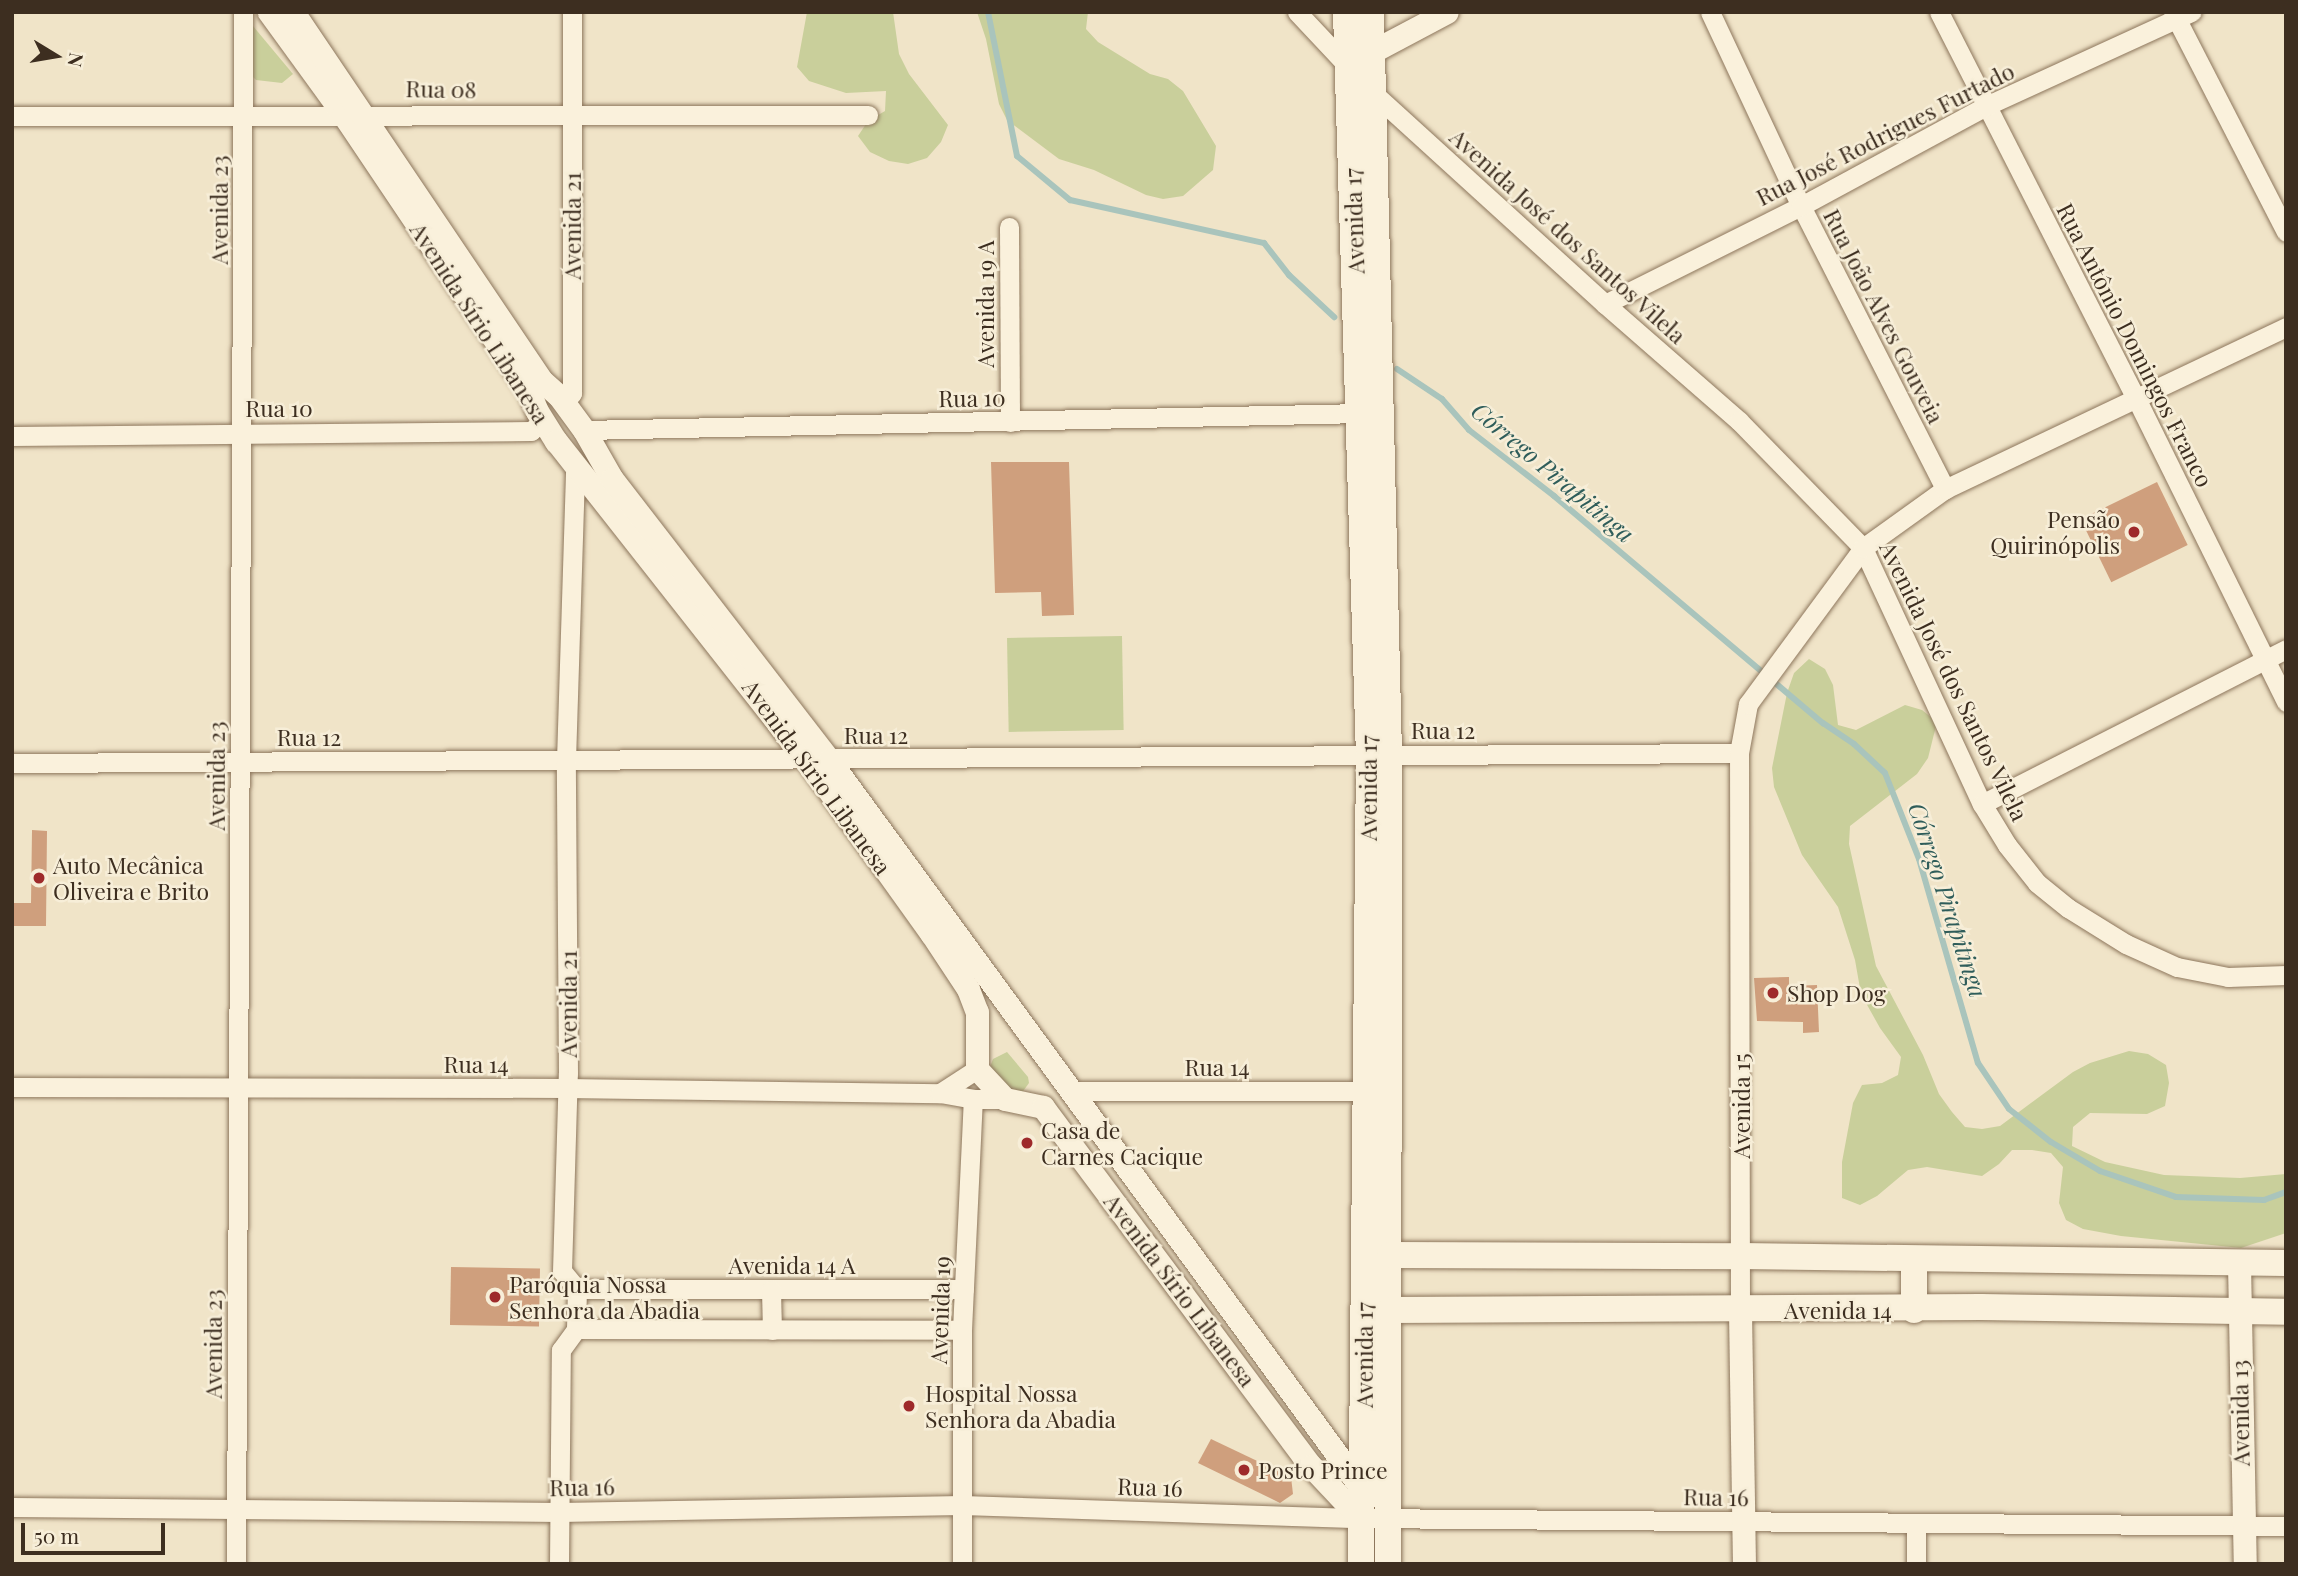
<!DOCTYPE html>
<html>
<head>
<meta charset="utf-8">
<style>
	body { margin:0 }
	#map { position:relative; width:2298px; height:1576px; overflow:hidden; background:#f0e4c8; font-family:"Playfair Display",serif }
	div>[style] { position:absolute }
	.green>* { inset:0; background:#c9cf9b; transform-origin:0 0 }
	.stream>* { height:6px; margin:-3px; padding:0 3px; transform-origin:3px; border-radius:3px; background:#a9c4bc }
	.building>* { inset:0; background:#cf9f7d; transform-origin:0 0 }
	.roads { filter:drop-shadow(0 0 2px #8d765c) drop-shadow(0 0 2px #8d765c) }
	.minor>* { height:19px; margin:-9.5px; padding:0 9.5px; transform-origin:9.5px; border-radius:9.5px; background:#faf1dc }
	.tertiary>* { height:23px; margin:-11.5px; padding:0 11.5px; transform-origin:11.5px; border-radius:11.5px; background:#faf1dc }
	.secondary>* { height:26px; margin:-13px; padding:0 13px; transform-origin:13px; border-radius:13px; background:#faf1dc }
	.dots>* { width:19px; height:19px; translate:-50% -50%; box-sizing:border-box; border:4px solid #f7eed8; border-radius:50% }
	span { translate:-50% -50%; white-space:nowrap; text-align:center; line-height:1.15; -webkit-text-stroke:5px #f7eed8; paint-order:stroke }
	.street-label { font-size:23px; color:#3d2e20 }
	.poi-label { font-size:23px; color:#3d2e20 }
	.right { translate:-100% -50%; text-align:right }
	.left { translate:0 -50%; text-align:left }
	.water-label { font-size:24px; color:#2f5d5a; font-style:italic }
	.frame { position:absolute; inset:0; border:14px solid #3d2e20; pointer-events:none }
	.north { position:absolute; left:21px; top:21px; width:70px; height:70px; -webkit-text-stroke:5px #f7eed8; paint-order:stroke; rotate:101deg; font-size:19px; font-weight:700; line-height:28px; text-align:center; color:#3d2e20 }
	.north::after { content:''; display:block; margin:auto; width:24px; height:32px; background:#3d2e20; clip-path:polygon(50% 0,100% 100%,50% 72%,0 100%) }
	.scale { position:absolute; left:21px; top:1523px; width:144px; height:32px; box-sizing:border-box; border:4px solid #3d2e20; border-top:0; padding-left:9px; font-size:21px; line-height:24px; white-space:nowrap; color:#3d2e20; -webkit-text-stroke:5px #f7eed8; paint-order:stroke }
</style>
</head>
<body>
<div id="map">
	<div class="green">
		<i style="clip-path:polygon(807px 12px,893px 12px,899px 54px,909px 74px,948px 125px,941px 142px,927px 158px,908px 164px,889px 161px,870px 152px,858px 136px,868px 121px,885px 111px,886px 91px,846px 93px,809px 81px,797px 67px)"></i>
		<i style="clip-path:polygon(977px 12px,1088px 12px,1086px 29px,1098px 42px,1150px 74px,1168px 79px,1183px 91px,1216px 146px,1213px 170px,1183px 196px,1163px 199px,1146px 195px,1094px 170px,1059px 159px,1007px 120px,999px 104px,986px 39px)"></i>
		<i style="clip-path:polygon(253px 26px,293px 74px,282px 83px,256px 80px,252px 76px)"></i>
		<i style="left:1122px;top:636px;width:94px;height:115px;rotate:89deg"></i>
		<i style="clip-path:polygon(1809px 659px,1825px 669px,1833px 685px,1838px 725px,1856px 730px,1905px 705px,1922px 710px,1937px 722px,1928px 758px,1917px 774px,1850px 826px,1849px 844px,1876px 966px,1923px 1055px,1939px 1094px,1952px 1112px,1965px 1127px,1982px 1129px,2000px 1126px,2073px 1072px,2090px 1063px,2129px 1051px,2148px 1054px,2166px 1065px,2169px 1083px,2165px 1106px,2147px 1114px,2090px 1113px,2073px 1127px,2072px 1146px,2105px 1162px,2164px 1175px,2240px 1178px,2286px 1174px,2286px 1233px,2241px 1248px,2121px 1236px,2083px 1229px,2066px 1220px,2059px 1203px,2063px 1167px,2051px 1153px,2032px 1150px,2012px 1150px,1999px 1164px,1982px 1176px,1927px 1167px,1908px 1170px,1877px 1196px,1860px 1205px,1842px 1198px,1842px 1162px,1853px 1103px,1862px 1085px,1882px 1083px,1898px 1075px,1901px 1057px,1880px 1028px,1861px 994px,1855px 960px,1838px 907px,1802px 855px,1774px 787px,1772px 768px,1787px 693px,1794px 673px)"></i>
		<i style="clip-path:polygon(1007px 1052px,1028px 1077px,1029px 1083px,1021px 1094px,1014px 1096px,989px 1070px,993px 1059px)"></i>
	</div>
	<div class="stream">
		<i style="left:988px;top:12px;width:147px;rotate:78.6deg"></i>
		<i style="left:1017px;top:156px;width:69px;rotate:39.7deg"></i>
		<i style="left:1070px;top:200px;width:199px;rotate:12.5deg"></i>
		<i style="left:1264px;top:243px;width:41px;rotate:52deg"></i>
		<i style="left:1289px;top:275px;width:62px;rotate:43deg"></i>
		<i style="left:1397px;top:369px;width:54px;rotate:33.7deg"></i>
		<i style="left:1442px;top:399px;width:41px;rotate:48.9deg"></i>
		<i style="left:1469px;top:430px;width:108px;rotate:37.8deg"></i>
		<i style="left:1554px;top:496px;width:352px;rotate:40.2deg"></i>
		<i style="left:1823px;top:723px;width:37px;rotate:34deg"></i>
		<i style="left:1854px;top:744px;width:42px;rotate:43.1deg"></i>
		<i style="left:1885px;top:773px;width:92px;rotate:68.4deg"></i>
		<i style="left:1919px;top:859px;width:212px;rotate:73.9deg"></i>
		<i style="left:1978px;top:1063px;width:55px;rotate:56deg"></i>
		<i style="left:2009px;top:1109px;width:53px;rotate:38.2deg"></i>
		<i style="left:2051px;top:1142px;width:57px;rotate:30.6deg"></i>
		<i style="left:2100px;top:1171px;width:80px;rotate:18.9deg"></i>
		<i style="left:2176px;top:1197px;width:88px;rotate:2deg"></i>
		<i style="left:2264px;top:1200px;width:23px;rotate:-20deg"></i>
	</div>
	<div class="building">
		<i style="clip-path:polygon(991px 462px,1069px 462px,1074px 615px,1042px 616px,1041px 592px,995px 593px)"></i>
		<i style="left:2157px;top:482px;width:70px;height:85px;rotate:64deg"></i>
		<i style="clip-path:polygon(32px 830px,47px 831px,46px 926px,12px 926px,12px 903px,31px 903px)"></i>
		<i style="clip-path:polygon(1789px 977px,1789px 986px,1817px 985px,1819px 1032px,1803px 1033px,1803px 1022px,1757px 1021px,1754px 978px)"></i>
		<i style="left:451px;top:1267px;width:89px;height:58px;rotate:1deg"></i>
		<i style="clip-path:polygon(1211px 1439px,1291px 1477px,1293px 1494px,1280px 1503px,1198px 1463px)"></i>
	</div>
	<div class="roads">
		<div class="minor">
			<i style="left:1297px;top:12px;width:110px;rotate:46.8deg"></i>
			<i style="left:1372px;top:92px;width:315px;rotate:42.3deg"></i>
			<i style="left:1605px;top:304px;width:178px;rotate:41.1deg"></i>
			<i style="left:1739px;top:421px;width:177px;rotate:45.7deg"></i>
			<i style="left:1863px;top:548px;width:282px;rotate:65.1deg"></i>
			<i style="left:1982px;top:804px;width:48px;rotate:58.6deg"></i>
			<i style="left:2007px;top:845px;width:48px;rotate:51.7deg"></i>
			<i style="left:2037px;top:883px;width:40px;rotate:39deg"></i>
			<i style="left:2068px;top:908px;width:68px;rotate:31.8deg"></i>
			<i style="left:2126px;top:944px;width:56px;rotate:24.3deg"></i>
			<i style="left:2177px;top:967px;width:52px;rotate:11.1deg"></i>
			<i style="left:2228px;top:977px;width:58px;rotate:-2deg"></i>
			<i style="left:1710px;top:12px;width:214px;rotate:64.9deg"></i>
			<i style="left:1801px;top:206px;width:318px;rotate:63deg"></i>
			<i style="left:1939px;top:12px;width:433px;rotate:63deg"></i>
			<i style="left:2136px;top:398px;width:339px;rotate:63.7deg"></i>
			<i style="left:2173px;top:12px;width:247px;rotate:62.8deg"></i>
			<i style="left:12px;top:116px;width:856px;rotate:-0.07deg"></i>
			<i style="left:1009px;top:227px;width:195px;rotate:89.7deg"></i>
			<i style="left:1605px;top:304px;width:219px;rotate:-26.6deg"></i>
			<i style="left:1801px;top:206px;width:210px;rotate:-28.4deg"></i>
			<i style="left:1986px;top:106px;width:226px;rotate:-24.6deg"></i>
			<i style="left:564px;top:403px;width:13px;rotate:-51deg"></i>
			<i style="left:572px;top:393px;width:381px;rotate:-90deg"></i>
			<i style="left:584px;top:430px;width:777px;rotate:-1.25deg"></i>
			<i style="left:12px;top:436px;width:519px;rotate:-0.55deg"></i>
			<i style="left:531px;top:431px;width:16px;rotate:-40deg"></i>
			<i style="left:12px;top:763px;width:1727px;rotate:-0.33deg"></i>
			<i style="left:1982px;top:804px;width:341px;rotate:-27deg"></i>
			<i style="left:12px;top:1087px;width:554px;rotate:0.1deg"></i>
			<i style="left:566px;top:1088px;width:374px;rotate:0.8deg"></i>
			<i style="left:940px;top:1093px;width:34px;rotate:10deg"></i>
			<i style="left:973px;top:1099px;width:32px"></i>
			<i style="left:1069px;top:1091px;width:297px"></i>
			<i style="left:940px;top:1093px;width:44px;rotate:-33deg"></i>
			<i style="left:577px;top:1289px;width:387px"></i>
			<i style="left:771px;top:1290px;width:40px;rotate:88.6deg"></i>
			<i style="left:1740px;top:1311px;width:558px;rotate:-90.1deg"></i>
			<i style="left:1739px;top:753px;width:50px;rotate:-79.6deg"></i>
			<i style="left:1748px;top:704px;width:194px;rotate:-53.6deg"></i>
			<i style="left:1863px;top:548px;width:101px;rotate:-35.7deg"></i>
			<i style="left:1945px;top:489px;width:378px;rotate:-25.4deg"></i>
			<i style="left:576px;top:1329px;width:386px;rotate:0.1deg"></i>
			<i style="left:12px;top:1507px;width:547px;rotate:0.52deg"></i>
			<i style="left:559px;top:1512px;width:403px;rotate:-1deg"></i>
			<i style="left:962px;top:1505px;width:398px;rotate:1.9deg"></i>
			<i style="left:1360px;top:1518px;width:926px;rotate:0.49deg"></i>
			<i style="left:236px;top:1564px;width:1552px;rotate:-89.74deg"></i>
			<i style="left:559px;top:1564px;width:214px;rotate:-89.5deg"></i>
			<i style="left:561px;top:1350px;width:26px;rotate:-54deg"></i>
			<i style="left:576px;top:1329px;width:40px;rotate:-88.6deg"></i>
			<i style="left:577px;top:1289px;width:23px;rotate:-130deg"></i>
			<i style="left:562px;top:1271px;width:198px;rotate:-88.3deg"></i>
			<i style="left:568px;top:1073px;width:313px;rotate:-90.4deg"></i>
			<i style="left:566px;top:760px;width:293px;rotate:-88.2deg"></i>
			<i style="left:962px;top:1564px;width:234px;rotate:-90deg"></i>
			<i style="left:962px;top:1330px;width:231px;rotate:-87.3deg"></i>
			<i style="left:1916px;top:1564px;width:41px;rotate:-90deg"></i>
		</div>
		<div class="tertiary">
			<i style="left:269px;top:12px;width:126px;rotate:54deg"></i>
			<i style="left:343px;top:114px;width:331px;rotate:56.1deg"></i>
			<i style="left:528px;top:389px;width:24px;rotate:68deg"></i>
			<i style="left:537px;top:411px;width:36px;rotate:58deg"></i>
			<i style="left:556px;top:441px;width:406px;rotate:51.8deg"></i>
			<i style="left:807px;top:760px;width:213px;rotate:54.4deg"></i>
			<i style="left:931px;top:933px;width:67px;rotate:56.5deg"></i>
			<i style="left:968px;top:989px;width:25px;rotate:69deg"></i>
			<i style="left:977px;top:1012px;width:57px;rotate:90deg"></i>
			<i style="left:977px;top:1069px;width:41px;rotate:47deg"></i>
			<i style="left:1005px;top:1099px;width:39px;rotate:12deg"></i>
			<i style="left:1043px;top:1107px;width:448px;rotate:53.3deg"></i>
			<i style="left:1311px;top:1466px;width:71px;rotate:46.7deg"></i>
			<i style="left:293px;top:12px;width:444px;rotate:56deg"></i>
			<i style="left:541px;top:380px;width:24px;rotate:42deg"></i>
			<i style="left:559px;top:396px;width:42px;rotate:53.7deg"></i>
			<i style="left:584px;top:430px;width:56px;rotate:60.3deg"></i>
			<i style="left:612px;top:479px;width:355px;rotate:52.3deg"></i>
			<i style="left:829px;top:760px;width:913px;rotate:53.82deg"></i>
			<i style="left:1360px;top:58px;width:98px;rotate:-27.9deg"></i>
			<i style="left:2239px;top:1263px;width:301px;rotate:88.9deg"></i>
			<i style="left:1740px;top:1311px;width:253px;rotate:89.1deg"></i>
		</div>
		<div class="secondary">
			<i style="left:1346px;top:12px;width:743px;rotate:88.23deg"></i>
			<i style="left:1369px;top:755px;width:809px;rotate:90.57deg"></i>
			<i style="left:1371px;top:12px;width:743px;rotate:88.61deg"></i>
			<i style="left:1389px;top:755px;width:809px;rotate:90.07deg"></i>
			<i style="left:1390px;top:1255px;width:351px;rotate:0.2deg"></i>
			<i style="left:1741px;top:1256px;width:545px;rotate:0.74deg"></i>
			<i style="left:1914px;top:1259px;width:51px;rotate:90deg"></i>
			<i style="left:1390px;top:1310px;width:591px;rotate:-0.29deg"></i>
			<i style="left:1981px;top:1307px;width:305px;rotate:0.9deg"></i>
		</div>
	</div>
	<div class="dots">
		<i style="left:2134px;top:532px;background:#9e2a2b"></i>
		<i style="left:39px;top:878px;background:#9e2a2b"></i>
		<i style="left:1773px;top:993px;background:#9e2a2b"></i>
		<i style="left:1027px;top:1143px;background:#9e2a2b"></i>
		<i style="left:495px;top:1297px;background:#9e2a2b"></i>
		<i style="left:909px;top:1406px;background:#9e2a2b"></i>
		<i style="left:1244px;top:1470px;background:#9e2a2b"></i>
	</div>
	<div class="street-label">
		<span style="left:441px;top:89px;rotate:1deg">Rua 08</span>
		<span style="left:1885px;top:134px;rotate:-27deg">Rua José Rodrigues Furtado</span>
		<span style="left:219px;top:210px;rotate:-90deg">Avenida 23</span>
		<span style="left:1354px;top:221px;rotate:-92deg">Avenida 17</span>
		<span style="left:572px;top:226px;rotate:-90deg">Avenida 21</span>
		<span style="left:1568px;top:236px;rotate:42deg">Avenida José dos Santos Vilela</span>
		<span style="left:985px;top:304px;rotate:-90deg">Avenida 19 A</span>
		<span style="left:1884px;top:316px;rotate:63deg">Rua João Alves Gouveia</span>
		<span style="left:480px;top:323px;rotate:57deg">Avenida Sírio Libanesa</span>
		<span style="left:2135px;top:345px;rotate:63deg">Rua Antônio Domingos Franco</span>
		<span style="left:972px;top:398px;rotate:-1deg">Rua 10</span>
		<span style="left:279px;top:408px">Rua 10</span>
		<span style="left:1954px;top:681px;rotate:64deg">Avenida José dos Santos Vilela</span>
		<span style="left:1443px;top:730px">Rua 12</span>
		<span style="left:876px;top:735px">Rua 12</span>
		<span style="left:309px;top:737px">Rua 12</span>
		<span style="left:216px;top:776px;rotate:-90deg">Avenida 23</span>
		<span style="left:817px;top:777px;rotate:54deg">Avenida Sírio Libanesa</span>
		<span style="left:1368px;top:788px;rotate:-90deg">Avenida 17</span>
		<span style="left:568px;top:1004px;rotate:-90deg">Avenida 21</span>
		<span style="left:476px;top:1064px">Rua 14</span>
		<span style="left:1217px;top:1067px">Rua 14</span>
		<span style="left:1741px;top:1106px;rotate:-90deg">Avenida 15</span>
		<span style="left:792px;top:1265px">Avenida 14 A</span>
		<span style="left:1180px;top:1290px;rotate:53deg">Avenida Sírio Libanesa</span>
		<span style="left:940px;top:1310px;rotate:-88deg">Avenida 19</span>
		<span style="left:1838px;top:1310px">Avenida 14</span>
		<span style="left:213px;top:1344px;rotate:-90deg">Avenida 23</span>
		<span style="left:1364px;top:1355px;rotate:-90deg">Avenida 17</span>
		<span style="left:2240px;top:1413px;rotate:-91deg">Avenida 13</span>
		<span style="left:582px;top:1487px;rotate:-1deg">Rua 16</span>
		<span style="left:1150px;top:1487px;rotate:2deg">Rua 16</span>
		<span style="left:1716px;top:1497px;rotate:1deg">Rua 16</span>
	</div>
	<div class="poi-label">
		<span class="right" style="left:2120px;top:532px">Pensão<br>Quirinópolis</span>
		<span class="left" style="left:53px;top:878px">Auto Mecânica<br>Oliveira e Brito</span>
		<span class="left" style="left:1787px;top:993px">Shop Dog</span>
		<span class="left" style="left:1041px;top:1143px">Casa de<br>Carnes Cacique</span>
		<span class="left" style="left:509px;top:1297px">Paróquia Nossa<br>Senhora da Abadia</span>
		<span class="left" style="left:925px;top:1406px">Hospital Nossa<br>Senhora da Abadia</span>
		<span class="left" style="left:1258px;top:1470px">Posto Prince</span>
	</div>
	<div class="water-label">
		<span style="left:1553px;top:472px;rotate:40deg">Córrego Pirapitinga</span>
		<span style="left:1948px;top:900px;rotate:72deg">Córrego Pirapitinga</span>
	</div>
	<div class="frame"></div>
	<div class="north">N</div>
	<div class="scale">50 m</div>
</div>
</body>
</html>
